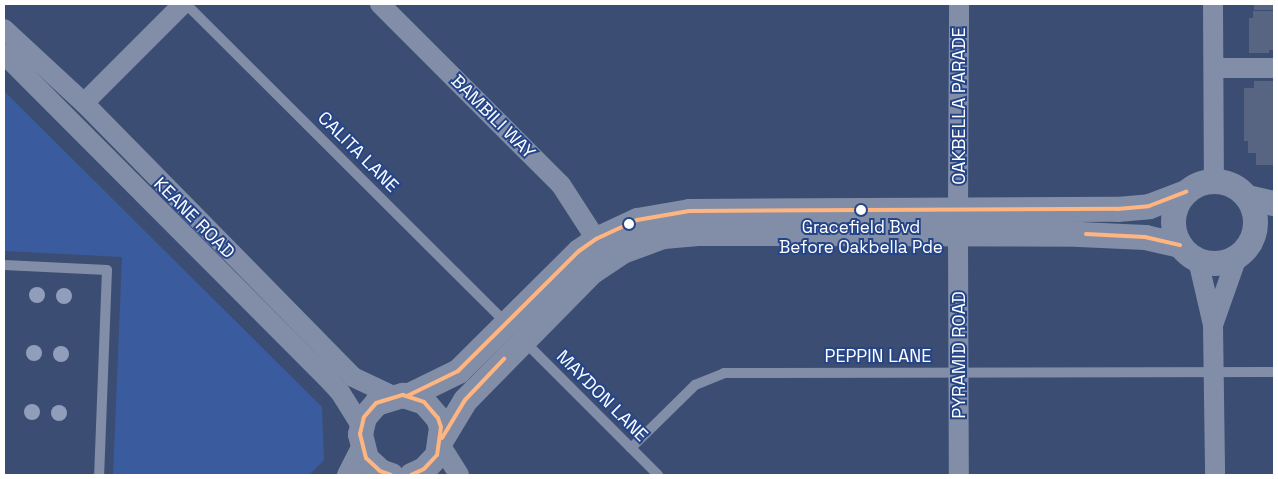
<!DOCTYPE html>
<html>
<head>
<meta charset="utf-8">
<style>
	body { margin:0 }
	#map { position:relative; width:1278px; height:479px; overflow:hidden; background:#3b4d72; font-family:"Space Grotesk",sans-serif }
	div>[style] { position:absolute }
	.green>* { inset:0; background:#3a5c9e }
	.building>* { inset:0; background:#576582; transform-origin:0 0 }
	.service>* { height:10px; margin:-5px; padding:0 5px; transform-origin:5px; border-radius:5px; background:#828ea7 }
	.minor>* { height:20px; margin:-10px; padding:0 10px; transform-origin:10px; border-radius:10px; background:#828ea7 }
	.tertiary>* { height:25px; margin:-12.5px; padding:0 12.5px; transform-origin:12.5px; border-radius:12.5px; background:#828ea7 }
	.tertiary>.ring { margin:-12.5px; padding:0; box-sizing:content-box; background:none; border:25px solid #828ea7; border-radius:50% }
	.bus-1>* { height:4px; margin:-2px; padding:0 2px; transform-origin:2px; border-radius:2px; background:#ffb580 }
	.trees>* { width:16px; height:16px; margin:-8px; border-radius:50%; background:#909ebb }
	.dots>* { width:14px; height:14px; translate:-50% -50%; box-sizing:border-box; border:2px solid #254588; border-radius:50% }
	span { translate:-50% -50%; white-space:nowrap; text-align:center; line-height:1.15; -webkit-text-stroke:4px #254588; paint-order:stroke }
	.bus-label { font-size:17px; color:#fff }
	.street-label { font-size:18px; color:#fff }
	.frame { position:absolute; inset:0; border:5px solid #fff; pointer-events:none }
</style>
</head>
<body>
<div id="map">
	<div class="green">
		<i style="clip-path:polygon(4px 91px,322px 407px,324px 460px,309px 475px,113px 475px,122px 257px,4px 251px)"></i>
	</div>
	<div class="building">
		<i style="left:1254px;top:4px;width:20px;height:6px"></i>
		<i style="clip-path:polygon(1253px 11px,1274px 11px,1274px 50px,1269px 50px,1269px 53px,1249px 53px,1249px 18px,1253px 18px)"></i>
		<i style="clip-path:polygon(1254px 81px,1274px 81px,1274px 165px,1256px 165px,1256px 153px,1248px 153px,1248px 141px,1244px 141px,1244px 88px,1254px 88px)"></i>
	</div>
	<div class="service">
		<i style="left:186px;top:4px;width:452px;rotate:44.9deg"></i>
		<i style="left:4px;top:265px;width:103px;rotate:2.8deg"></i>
		<i style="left:107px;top:270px;width:205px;rotate:92.2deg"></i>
		<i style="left:523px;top:340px;width:191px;rotate:45deg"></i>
		<i style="left:631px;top:448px;width:90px;rotate:-44.5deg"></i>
		<i style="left:695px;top:385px;width:31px;rotate:-22deg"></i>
		<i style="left:724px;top:373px;width:550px;rotate:-0.1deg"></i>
	</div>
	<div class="minor">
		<i style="left:380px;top:4px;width:256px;rotate:45deg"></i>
		<i style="left:561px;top:185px;width:64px;rotate:57.1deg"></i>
		<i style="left:1213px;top:4px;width:176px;rotate:89.7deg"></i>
		<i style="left:4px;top:29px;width:109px;rotate:42.8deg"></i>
		<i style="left:84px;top:103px;width:384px;rotate:45.5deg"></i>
		<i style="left:353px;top:377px;width:44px;rotate:25.4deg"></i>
		<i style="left:4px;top:54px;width:456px;rotate:45.1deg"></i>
		<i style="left:326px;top:377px;width:21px;rotate:47deg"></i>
		<i style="left:340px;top:392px;width:40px;rotate:58deg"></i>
		<i style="left:1214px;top:68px;width:60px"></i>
		<i style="left:84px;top:103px;width:140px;rotate:-45deg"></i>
		<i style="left:958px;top:209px;width:205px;rotate:-89.7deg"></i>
		<i style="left:958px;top:235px;width:240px;rotate:89.8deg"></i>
		<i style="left:1198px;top:260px;width:67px;rotate:77deg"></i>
		<i style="left:1213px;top:325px;width:150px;rotate:89.2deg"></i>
		<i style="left:1213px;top:325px;width:72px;rotate:-70.6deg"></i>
		<i style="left:441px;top:446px;width:34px;rotate:58deg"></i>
	</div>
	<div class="tertiary">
		<i class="ring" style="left:1173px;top:181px;width:57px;height:57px"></i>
		<i style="left:1247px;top:197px;width:28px;rotate:13deg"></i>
		<i style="left:407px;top:396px;width:57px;rotate:-26.1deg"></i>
		<i style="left:458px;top:371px;width:170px;rotate:-44.8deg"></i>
		<i style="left:579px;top:251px;width:21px;rotate:-35deg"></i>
		<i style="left:596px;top:239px;width:45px;rotate:-24.9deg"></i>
		<i style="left:637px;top:220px;width:53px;rotate:-9.8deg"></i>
		<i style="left:689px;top:211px;width:428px;rotate:-0.3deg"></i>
		<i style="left:1117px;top:209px;width:32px;rotate:-5deg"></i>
		<i style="left:1149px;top:206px;width:40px;rotate:-21deg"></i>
		<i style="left:442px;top:438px;width:44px;rotate:-58.8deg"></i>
		<i style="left:465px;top:400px;width:180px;rotate:-45.5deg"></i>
		<i style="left:591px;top:272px;width:37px;rotate:-34deg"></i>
		<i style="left:622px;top:251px;width:44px;rotate:-20.1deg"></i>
		<i style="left:663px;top:236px;width:32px;rotate:-5deg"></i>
		<i style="left:695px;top:233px;width:384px;rotate:0.1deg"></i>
		<i style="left:1079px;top:234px;width:66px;rotate:2.6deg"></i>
		<i style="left:1145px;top:237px;width:36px;rotate:13deg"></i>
		<i style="left:349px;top:475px;width:29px;rotate:-63deg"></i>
		<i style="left:391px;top:475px;width:12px;rotate:-160deg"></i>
		<i style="left:380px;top:471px;width:19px;rotate:-137deg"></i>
		<i style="left:366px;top:458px;width:25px;rotate:-104deg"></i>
		<i style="left:360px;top:434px;width:17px;rotate:-77deg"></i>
		<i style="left:364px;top:417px;width:18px;rotate:-49deg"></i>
		<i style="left:376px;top:403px;width:28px;rotate:-17deg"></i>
		<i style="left:403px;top:395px;width:22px;rotate:18deg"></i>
		<i style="left:424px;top:402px;width:21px;rotate:49deg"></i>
		<i style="left:438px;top:418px;width:9px;rotate:72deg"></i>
		<i style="left:441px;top:427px;width:28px;rotate:98deg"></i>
		<i style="left:437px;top:455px;width:19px;rotate:133deg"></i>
		<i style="left:424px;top:469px;width:14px;rotate:155deg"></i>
	</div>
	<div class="bus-1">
		<i style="left:1086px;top:234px;width:59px;rotate:2.9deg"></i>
		<i style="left:1145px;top:237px;width:36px;rotate:13deg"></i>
		<i style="left:407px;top:396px;width:57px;rotate:-26.1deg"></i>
		<i style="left:458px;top:371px;width:170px;rotate:-44.8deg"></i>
		<i style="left:579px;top:251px;width:21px;rotate:-35deg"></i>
		<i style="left:596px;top:239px;width:45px;rotate:-24.9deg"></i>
		<i style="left:637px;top:220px;width:53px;rotate:-9.8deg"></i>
		<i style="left:689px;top:211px;width:428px;rotate:-0.3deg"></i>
		<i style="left:1117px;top:209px;width:32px;rotate:-5deg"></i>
		<i style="left:1149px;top:206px;width:40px;rotate:-21deg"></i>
		<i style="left:442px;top:438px;width:44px;rotate:-58.8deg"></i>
		<i style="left:465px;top:400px;width:57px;rotate:-46.4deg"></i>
		<i style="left:391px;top:475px;width:12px;rotate:-160deg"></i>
		<i style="left:380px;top:471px;width:19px;rotate:-137deg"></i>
		<i style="left:366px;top:458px;width:25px;rotate:-104deg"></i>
		<i style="left:360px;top:434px;width:17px;rotate:-77deg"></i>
		<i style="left:364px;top:417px;width:18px;rotate:-49deg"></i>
		<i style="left:376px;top:403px;width:28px;rotate:-17deg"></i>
		<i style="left:403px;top:395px;width:22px;rotate:18deg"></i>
		<i style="left:424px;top:402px;width:21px;rotate:49deg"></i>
		<i style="left:438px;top:418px;width:9px;rotate:72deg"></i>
		<i style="left:441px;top:427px;width:28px;rotate:98deg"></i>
		<i style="left:437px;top:455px;width:19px;rotate:133deg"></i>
		<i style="left:424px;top:469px;width:14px;rotate:155deg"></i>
	</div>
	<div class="trees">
		<i style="left:37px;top:295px"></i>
		<i style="left:64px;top:296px"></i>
		<i style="left:34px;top:353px"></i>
		<i style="left:61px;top:354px"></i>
		<i style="left:32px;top:412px"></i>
		<i style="left:59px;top:413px"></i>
	</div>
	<div class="dots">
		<i style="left:861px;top:210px;background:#fff"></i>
		<i style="left:629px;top:224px;background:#fff"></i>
	</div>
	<div class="bus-label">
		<span style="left:861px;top:238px">Gracefield Bvd<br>Before Oakbella Pde</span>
	</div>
	<div class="street-label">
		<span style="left:959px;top:106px;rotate:-90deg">OAKBELLA PARADE</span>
		<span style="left:493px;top:117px;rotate:45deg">BAMBILI WAY</span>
		<span style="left:358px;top:152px;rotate:45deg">CALITA LANE</span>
		<span style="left:194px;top:218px;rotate:45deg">KEANE ROAD</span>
		<span style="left:959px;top:355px;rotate:-90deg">PYRAMID ROAD</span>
		<span style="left:878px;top:356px">PEPPIN LANE</span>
		<span style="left:602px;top:396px;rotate:45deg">MAYDON LANE</span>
	</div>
	<div class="frame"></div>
</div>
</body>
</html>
